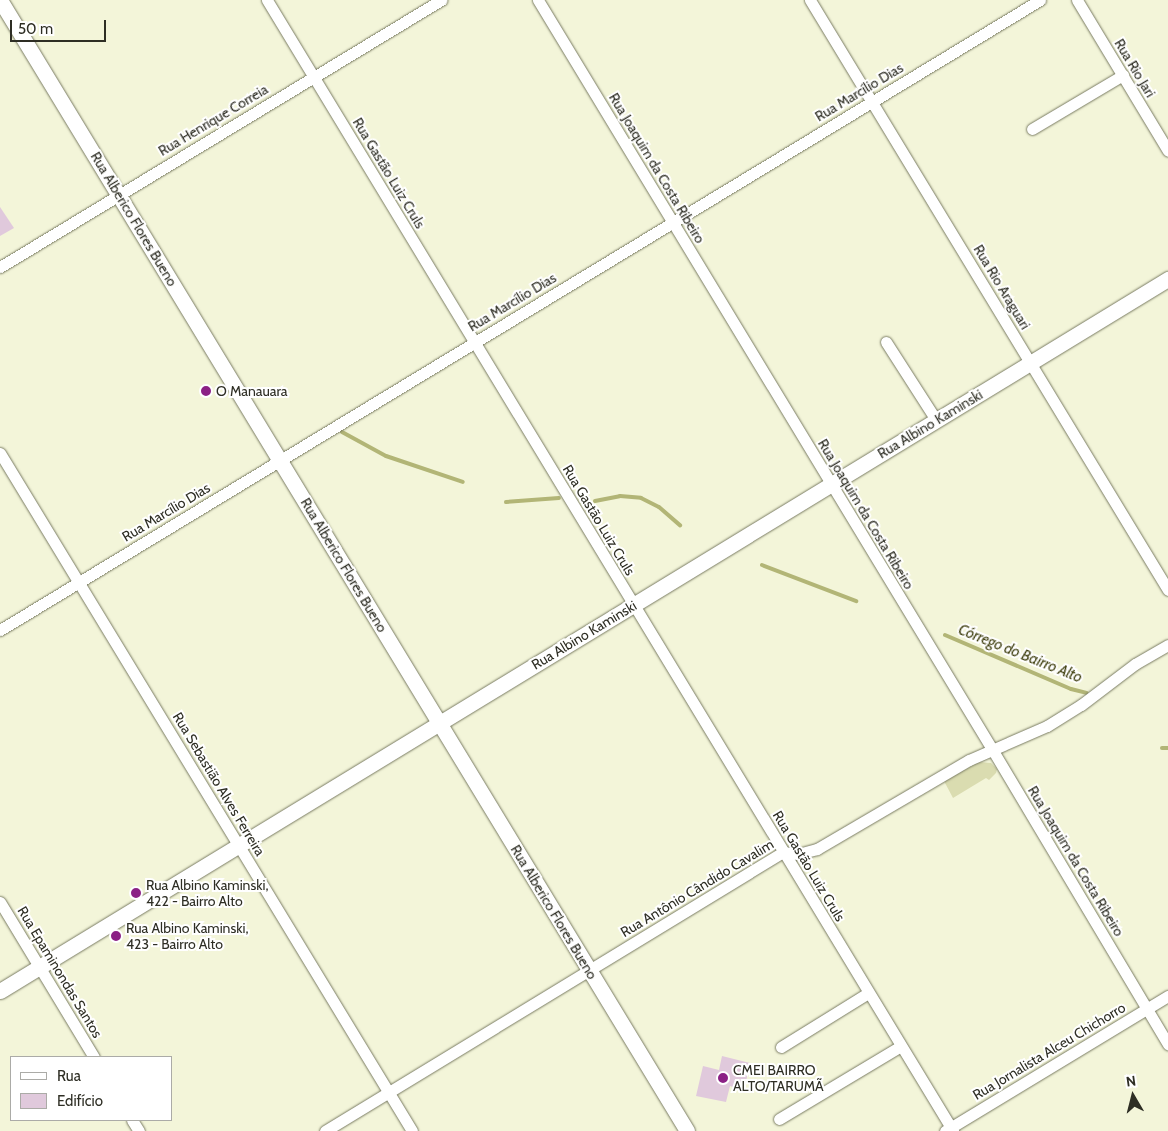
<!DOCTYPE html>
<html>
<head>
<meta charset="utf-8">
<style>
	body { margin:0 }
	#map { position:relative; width:1168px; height:1131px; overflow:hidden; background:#f3f5d9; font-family:Cabin,sans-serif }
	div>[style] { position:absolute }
	.green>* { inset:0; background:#dadcb0 }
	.stream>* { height:4px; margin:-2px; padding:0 2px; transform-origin:2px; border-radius:2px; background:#b2b576 }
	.building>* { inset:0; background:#e0c9dc }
	.roads { filter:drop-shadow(0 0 1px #797b62) drop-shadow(0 0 1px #797b62) }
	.minor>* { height:11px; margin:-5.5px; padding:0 5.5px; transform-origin:5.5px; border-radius:5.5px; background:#fff }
	.tertiary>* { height:15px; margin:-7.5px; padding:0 7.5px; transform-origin:7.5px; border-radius:7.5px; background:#fff }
	.dots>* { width:14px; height:14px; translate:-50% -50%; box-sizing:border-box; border:2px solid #fff; border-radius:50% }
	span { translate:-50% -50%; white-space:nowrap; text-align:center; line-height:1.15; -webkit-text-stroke:4px #fff; paint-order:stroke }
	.street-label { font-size:14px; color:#2e2e24 }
	.poi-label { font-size:14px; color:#2e2e24 }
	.left { translate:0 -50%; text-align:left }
	.water-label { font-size:15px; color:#3f3f0f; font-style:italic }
	.legend { position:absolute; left:10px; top:1056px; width:162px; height:65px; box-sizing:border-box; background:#fff; border:1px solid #ababa7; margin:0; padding:6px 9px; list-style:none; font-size:15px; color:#2e2e24 }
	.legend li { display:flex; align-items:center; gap:10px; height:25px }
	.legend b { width:25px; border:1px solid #ababa7 }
	.north { position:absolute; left:1108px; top:1071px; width:50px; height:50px; -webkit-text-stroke:4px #fff; paint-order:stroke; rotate:352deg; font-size:14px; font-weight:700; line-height:20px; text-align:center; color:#2e2e24 }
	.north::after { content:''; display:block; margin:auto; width:18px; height:22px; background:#2e2e24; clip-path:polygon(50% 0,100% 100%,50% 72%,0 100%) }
	.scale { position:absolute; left:10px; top:20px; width:96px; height:22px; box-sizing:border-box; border:2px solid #2e2e24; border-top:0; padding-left:6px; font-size:15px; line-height:18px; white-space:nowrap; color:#2e2e24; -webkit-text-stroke:4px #fff; paint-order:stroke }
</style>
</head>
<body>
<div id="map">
	<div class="green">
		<i style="clip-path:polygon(979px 762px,991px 763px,997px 769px,996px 773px,989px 780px,986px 778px,953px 798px,944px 781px)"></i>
	</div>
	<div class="stream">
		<i style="left:342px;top:432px;width:50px;rotate:28.6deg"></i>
		<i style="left:386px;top:456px;width:81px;rotate:18.7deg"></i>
		<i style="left:595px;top:501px;width:25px;rotate:-11deg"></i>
		<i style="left:620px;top:496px;width:21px;rotate:5deg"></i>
		<i style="left:641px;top:498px;width:20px;rotate:27deg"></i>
		<i style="left:659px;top:507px;width:28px;rotate:41deg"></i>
		<i style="left:506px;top:502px;width:53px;rotate:-4.3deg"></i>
		<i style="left:762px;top:565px;width:101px;rotate:21deg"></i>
		<i style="left:945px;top:635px;width:137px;rotate:23.2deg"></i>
		<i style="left:1071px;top:689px;width:16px;rotate:14deg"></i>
		<i style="left:1162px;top:748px;width:6px"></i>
	</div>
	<div class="building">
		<i style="clip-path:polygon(0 207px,14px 228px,0 236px)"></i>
		<i style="clip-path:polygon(722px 1056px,750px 1063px,744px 1091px,730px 1086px,726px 1102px,696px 1096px,703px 1066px,719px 1070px)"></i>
	</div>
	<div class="roads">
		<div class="minor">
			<i style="left:267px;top:0;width:1323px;rotate:58.76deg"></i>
			<i style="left:538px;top:0;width:876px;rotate:58.78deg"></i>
			<i style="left:992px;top:749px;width:344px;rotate:59.2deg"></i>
			<i style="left:810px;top:0;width:690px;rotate:58.75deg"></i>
			<i style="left:1077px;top:0;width:176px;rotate:58.9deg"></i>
			<i style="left:1032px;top:129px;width:106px;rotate:-30.7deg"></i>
			<i style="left:0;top:267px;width:516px;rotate:-31.19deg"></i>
			<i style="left:886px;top:342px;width:93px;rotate:57.3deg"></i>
			<i style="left:0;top:453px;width:793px;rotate:58.71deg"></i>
			<i style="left:0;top:630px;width:1216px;rotate:-31.21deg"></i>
			<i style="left:0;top:902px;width:181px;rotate:58.8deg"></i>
			<i style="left:781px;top:1047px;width:102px;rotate:-31.8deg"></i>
			<i style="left:779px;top:1119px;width:142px;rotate:-30.9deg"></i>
			<i style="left:132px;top:1120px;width:13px;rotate:58deg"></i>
			<i style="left:325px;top:1131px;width:536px;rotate:-31.35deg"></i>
			<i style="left:783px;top:852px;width:15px;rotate:8deg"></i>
			<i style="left:798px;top:854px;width:20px;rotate:-15deg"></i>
			<i style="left:817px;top:849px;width:176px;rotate:-30.4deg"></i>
			<i style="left:969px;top:760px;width:85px;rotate:-23.6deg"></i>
			<i style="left:1047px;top:726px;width:40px;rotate:-32deg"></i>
			<i style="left:1081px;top:705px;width:68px;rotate:-37.2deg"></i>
			<i style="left:1135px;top:664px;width:38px;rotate:-30deg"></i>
			<i style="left:945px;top:1131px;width:261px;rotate:-31.2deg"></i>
		</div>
		<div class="tertiary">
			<i style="left:0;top:0;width:1323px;rotate:58.72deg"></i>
			<i style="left:0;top:991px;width:1368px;rotate:-31.37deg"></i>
		</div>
	</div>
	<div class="dots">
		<i style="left:206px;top:391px;background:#8b2085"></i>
		<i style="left:136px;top:893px;background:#8b2085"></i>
		<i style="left:116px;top:936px;background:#8b2085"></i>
		<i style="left:723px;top:1078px;background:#8b2085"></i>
	</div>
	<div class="street-label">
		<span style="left:1135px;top:68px;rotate:59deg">Rua Rio Jari</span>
		<span style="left:859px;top:92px;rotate:-31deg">Rua Marcílio Dias</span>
		<span style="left:213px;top:120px;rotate:-31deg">Rua Henrique Correia</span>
		<span style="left:657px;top:168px;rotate:59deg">Rua Joaquim da Costa Ribeiro</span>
		<span style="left:389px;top:173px;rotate:59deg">Rua Gastão Luiz Cruls</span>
		<span style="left:134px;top:219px;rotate:59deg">Rua Alberico Flores Bueno</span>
		<span style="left:1002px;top:287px;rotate:59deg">Rua Rio Araguari</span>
		<span style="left:512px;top:302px;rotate:-31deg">Rua Marcílio Dias</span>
		<span style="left:930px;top:424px;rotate:-31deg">Rua Albino Kaminski</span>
		<span style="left:166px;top:512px;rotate:-31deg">Rua Marcílio Dias</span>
		<span style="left:866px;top:514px;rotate:59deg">Rua Joaquim da Costa Ribeiro</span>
		<span style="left:599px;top:520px;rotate:59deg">Rua Gastão Luiz Cruls</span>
		<span style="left:344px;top:565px;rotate:59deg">Rua Alberico Flores Bueno</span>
		<span style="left:584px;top:635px;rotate:-31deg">Rua Albino Kaminski</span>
		<span style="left:219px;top:784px;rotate:59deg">Rua Sebastião Alves Ferreira</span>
		<span style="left:1076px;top:861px;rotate:59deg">Rua Joaquim da Costa Ribeiro</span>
		<span style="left:809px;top:866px;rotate:59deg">Rua Gastão Luiz Cruls</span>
		<span style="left:697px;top:888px;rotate:-31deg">Rua Antônio Cândido Cavalim</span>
		<span style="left:554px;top:912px;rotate:59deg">Rua Alberico Flores Bueno</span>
		<span style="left:60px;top:972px;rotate:59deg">Rua Epaminondas Santos</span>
		<span style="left:1049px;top:1051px;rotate:-31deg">Rua Jornalista Alceu Chichorro</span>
	</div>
	<div class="poi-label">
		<span class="left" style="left:216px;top:391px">O Manauara</span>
		<span class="left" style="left:146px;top:893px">Rua Albino Kaminski,<br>422 - Bairro Alto</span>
		<span class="left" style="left:126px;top:936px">Rua Albino Kaminski,<br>423 - Bairro Alto</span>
		<span class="left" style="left:733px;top:1078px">CMEI BAIRRO<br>ALTO/TARUMÃ</span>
	</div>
	<div class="water-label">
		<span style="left:1020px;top:654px;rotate:22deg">Córrego do Bairro Alto</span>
	</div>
	<ul class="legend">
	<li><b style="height:6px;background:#fff"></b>Rua</li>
	<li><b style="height:14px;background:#e0c9dc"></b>Edifício</li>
	</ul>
	<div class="north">N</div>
	<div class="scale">50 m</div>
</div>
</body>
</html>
